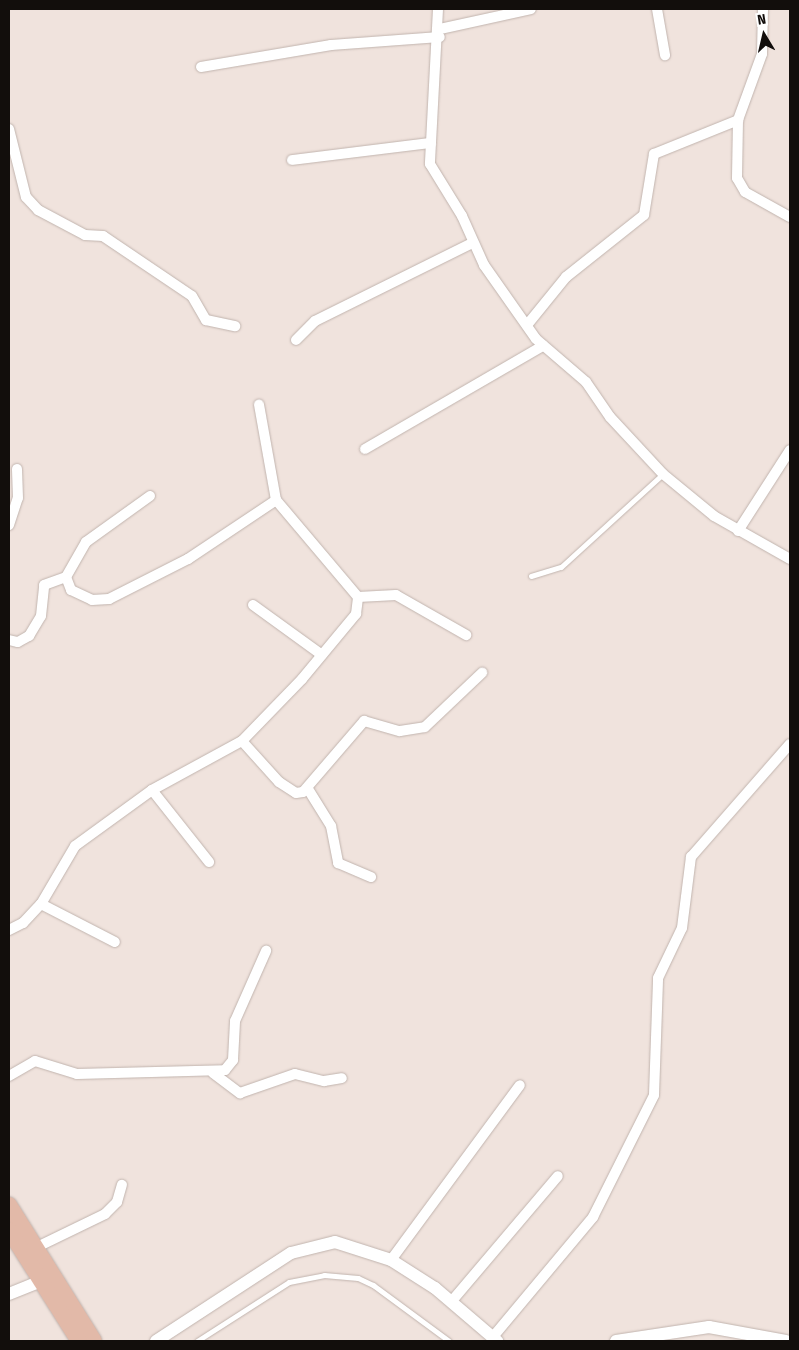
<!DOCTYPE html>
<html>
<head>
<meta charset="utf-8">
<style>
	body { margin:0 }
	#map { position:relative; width:799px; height:1350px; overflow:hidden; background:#f0e3dd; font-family:"Fira Sans Condensed",sans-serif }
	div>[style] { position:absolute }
	.roads { filter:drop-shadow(0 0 1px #c1b4ae) drop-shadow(0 0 1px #c1b4ae) }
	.service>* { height:5px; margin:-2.5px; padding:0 2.5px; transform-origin:2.5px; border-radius:2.5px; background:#fff }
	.minor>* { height:10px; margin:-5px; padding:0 5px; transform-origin:5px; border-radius:5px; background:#fff }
	.tertiary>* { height:12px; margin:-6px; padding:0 6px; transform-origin:6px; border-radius:6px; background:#fff }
	.primary>* { height:16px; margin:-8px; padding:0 8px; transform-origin:8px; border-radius:8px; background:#e2b9a8 }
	span { translate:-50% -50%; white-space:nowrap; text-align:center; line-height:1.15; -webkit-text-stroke:5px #fff; paint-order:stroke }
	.frame { position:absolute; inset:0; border:10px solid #120e0c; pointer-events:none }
	.north { position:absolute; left:739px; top:10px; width:50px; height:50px; -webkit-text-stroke:4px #fff; paint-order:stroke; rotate:351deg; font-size:14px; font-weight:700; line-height:20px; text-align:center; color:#120e0c }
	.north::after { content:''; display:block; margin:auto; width:18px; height:22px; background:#120e0c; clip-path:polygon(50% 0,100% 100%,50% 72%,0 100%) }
</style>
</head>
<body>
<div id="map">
	<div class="roads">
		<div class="service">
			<i style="left:531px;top:576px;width:31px;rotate:-17deg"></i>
			<i style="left:561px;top:567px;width:138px;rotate:-42.4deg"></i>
			<i style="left:197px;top:1341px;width:109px;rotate:-32.7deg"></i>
			<i style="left:289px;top:1282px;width:36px;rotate:-11deg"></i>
			<i style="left:324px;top:1275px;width:34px;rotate:5deg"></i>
			<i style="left:358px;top:1278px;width:17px;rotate:25deg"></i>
			<i style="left:373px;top:1285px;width:94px;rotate:36.4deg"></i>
		</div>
		<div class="minor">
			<i style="left:438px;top:9px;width:155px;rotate:93deg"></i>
			<i style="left:430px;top:164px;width:61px;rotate:58.4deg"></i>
			<i style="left:462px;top:216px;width:54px;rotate:65.8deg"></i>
			<i style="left:484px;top:265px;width:90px;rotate:54.9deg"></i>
			<i style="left:536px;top:339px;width:66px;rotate:40.7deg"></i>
			<i style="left:586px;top:382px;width:42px;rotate:55.6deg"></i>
			<i style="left:610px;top:417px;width:78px;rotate:47.1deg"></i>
			<i style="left:663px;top:474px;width:66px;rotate:39.5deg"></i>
			<i style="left:714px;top:516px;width:87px;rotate:29.5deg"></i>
			<i style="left:657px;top:9px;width:47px;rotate:80.1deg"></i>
			<i style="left:763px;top:9px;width:45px;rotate:91.3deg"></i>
			<i style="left:762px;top:54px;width:70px;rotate:110deg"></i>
			<i style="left:738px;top:120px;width:58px;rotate:91deg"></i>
			<i style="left:737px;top:178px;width:16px;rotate:60deg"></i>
			<i style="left:745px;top:192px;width:51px;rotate:29.1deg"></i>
			<i style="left:440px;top:29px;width:93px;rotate:-12.4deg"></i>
			<i style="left:201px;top:67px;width:132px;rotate:-9.6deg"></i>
			<i style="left:331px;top:45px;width:109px;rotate:-4.2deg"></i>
			<i style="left:9px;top:129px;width:70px;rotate:76deg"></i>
			<i style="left:26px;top:197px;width:18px;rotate:47deg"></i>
			<i style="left:38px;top:210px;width:53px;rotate:28deg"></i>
			<i style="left:85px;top:235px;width:18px;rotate:3deg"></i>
			<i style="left:103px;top:236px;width:107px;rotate:34deg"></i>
			<i style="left:192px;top:296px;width:28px;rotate:60deg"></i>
			<i style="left:206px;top:320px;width:30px;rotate:12deg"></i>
			<i style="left:292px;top:160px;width:140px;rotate:-7deg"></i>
			<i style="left:527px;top:325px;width:62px;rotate:-50.9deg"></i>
			<i style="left:566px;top:277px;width:100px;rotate:-38.5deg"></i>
			<i style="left:644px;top:215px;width:62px;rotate:-80.7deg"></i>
			<i style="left:654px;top:154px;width:91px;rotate:-22deg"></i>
			<i style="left:296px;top:340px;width:27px;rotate:-45deg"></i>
			<i style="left:315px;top:321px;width:175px;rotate:-26.4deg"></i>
			<i style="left:365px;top:449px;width:206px;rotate:-30.1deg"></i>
			<i style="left:150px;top:496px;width:79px;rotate:144.3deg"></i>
			<i style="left:86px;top:542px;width:40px;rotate:119.7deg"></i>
			<i style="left:66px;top:577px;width:14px;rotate:69deg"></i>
			<i style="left:71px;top:590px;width:23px;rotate:25deg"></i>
			<i style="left:92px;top:600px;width:17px;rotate:-3deg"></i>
			<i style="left:109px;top:599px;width:89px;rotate:-26.9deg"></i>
			<i style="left:188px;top:559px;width:106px;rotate:-33.8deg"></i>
			<i style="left:9px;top:525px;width:28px;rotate:-72deg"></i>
			<i style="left:18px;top:498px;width:29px;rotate:-92deg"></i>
			<i style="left:738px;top:531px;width:96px;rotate:-57.3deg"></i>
			<i style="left:358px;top:597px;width:38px;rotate:-3deg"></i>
			<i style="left:396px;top:595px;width:81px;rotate:29.7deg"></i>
			<i style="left:253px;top:605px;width:85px;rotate:35.9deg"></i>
			<i style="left:9px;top:640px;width:9px;rotate:13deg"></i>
			<i style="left:18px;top:642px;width:13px;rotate:-29deg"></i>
			<i style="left:29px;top:636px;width:23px;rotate:-59deg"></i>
			<i style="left:41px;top:616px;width:31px;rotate:-84deg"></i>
			<i style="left:44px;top:585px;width:23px;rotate:-20deg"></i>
			<i style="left:242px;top:741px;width:55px;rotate:47.9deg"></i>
			<i style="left:279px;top:782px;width:20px;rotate:33deg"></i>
			<i style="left:296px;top:793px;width:7px;rotate:-8deg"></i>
			<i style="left:303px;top:792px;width:94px;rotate:-49.3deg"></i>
			<i style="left:364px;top:721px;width:37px;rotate:16deg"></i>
			<i style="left:400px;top:731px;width:25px;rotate:-9deg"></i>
			<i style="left:425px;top:727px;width:79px;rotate:-43.5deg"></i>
			<i style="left:308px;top:789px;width:44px;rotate:58.1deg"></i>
			<i style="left:331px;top:826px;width:38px;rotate:79deg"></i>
			<i style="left:338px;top:863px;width:36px;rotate:23deg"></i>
			<i style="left:152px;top:790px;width:92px;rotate:51.6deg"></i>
			<i style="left:41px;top:904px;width:83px;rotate:27.2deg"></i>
			<i style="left:9px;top:930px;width:16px;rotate:-27deg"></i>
			<i style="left:23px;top:923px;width:26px;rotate:-47deg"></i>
			<i style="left:41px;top:904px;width:67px;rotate:-59.6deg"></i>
			<i style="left:75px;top:846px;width:95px;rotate:-36deg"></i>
			<i style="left:152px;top:790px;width:102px;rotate:-28.6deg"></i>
			<i style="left:242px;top:741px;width:86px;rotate:-45.9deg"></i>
			<i style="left:302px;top:679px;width:85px;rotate:-50.3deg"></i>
			<i style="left:356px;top:614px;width:17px;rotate:-83deg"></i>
			<i style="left:358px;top:597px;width:127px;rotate:-130.2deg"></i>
			<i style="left:276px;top:500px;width:97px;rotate:-100.1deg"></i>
			<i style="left:213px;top:1073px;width:34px;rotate:37deg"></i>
			<i style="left:240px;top:1093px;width:58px;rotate:-19.1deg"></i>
			<i style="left:295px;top:1074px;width:30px;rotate:14deg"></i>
			<i style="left:324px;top:1081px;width:18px;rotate:-9deg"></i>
			<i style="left:9px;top:1076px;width:30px;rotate:-30deg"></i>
			<i style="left:35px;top:1061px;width:44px;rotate:17.2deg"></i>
			<i style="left:77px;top:1074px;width:148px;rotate:-1.5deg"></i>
			<i style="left:225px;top:1070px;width:13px;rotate:-51deg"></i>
			<i style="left:233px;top:1060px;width:39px;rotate:-87deg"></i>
			<i style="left:235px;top:1021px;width:77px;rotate:-66.1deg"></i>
			<i style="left:35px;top:1248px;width:78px;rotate:-25.9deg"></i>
			<i style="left:105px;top:1214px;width:17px;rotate:-45deg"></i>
			<i style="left:117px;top:1202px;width:18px;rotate:-74deg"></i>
			<i style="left:391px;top:1260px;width:217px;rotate:-53.6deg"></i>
			<i style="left:451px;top:1302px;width:165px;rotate:-49.7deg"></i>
			<i style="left:492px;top:1338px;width:158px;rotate:-50.1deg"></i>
			<i style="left:593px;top:1217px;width:136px;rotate:-63.4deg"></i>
			<i style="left:654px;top:1095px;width:117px;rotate:-88deg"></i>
			<i style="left:658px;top:978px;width:55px;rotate:-64.4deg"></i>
			<i style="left:682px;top:928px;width:72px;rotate:-82.8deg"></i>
			<i style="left:691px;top:857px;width:150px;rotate:-48.8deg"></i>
		</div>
		<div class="tertiary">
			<i style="left:9px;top:1294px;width:35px;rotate:-22deg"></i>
			<i style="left:156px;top:1341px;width:161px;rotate:-33.1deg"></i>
			<i style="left:291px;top:1253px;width:45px;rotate:-14deg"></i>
			<i style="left:335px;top:1242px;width:59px;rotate:17.8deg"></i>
			<i style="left:391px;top:1260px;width:52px;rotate:32.5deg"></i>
			<i style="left:435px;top:1288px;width:82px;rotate:40.5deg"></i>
			<i style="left:616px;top:1341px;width:94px;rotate:-8.6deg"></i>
			<i style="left:709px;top:1327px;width:78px;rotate:10.3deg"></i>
		</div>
		<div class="primary">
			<i style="left:9px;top:1205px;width:160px;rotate:58deg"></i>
			<i style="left:9px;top:1230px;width:131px;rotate:57.8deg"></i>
		</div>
	</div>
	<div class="frame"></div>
	<div class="north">N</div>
</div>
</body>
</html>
